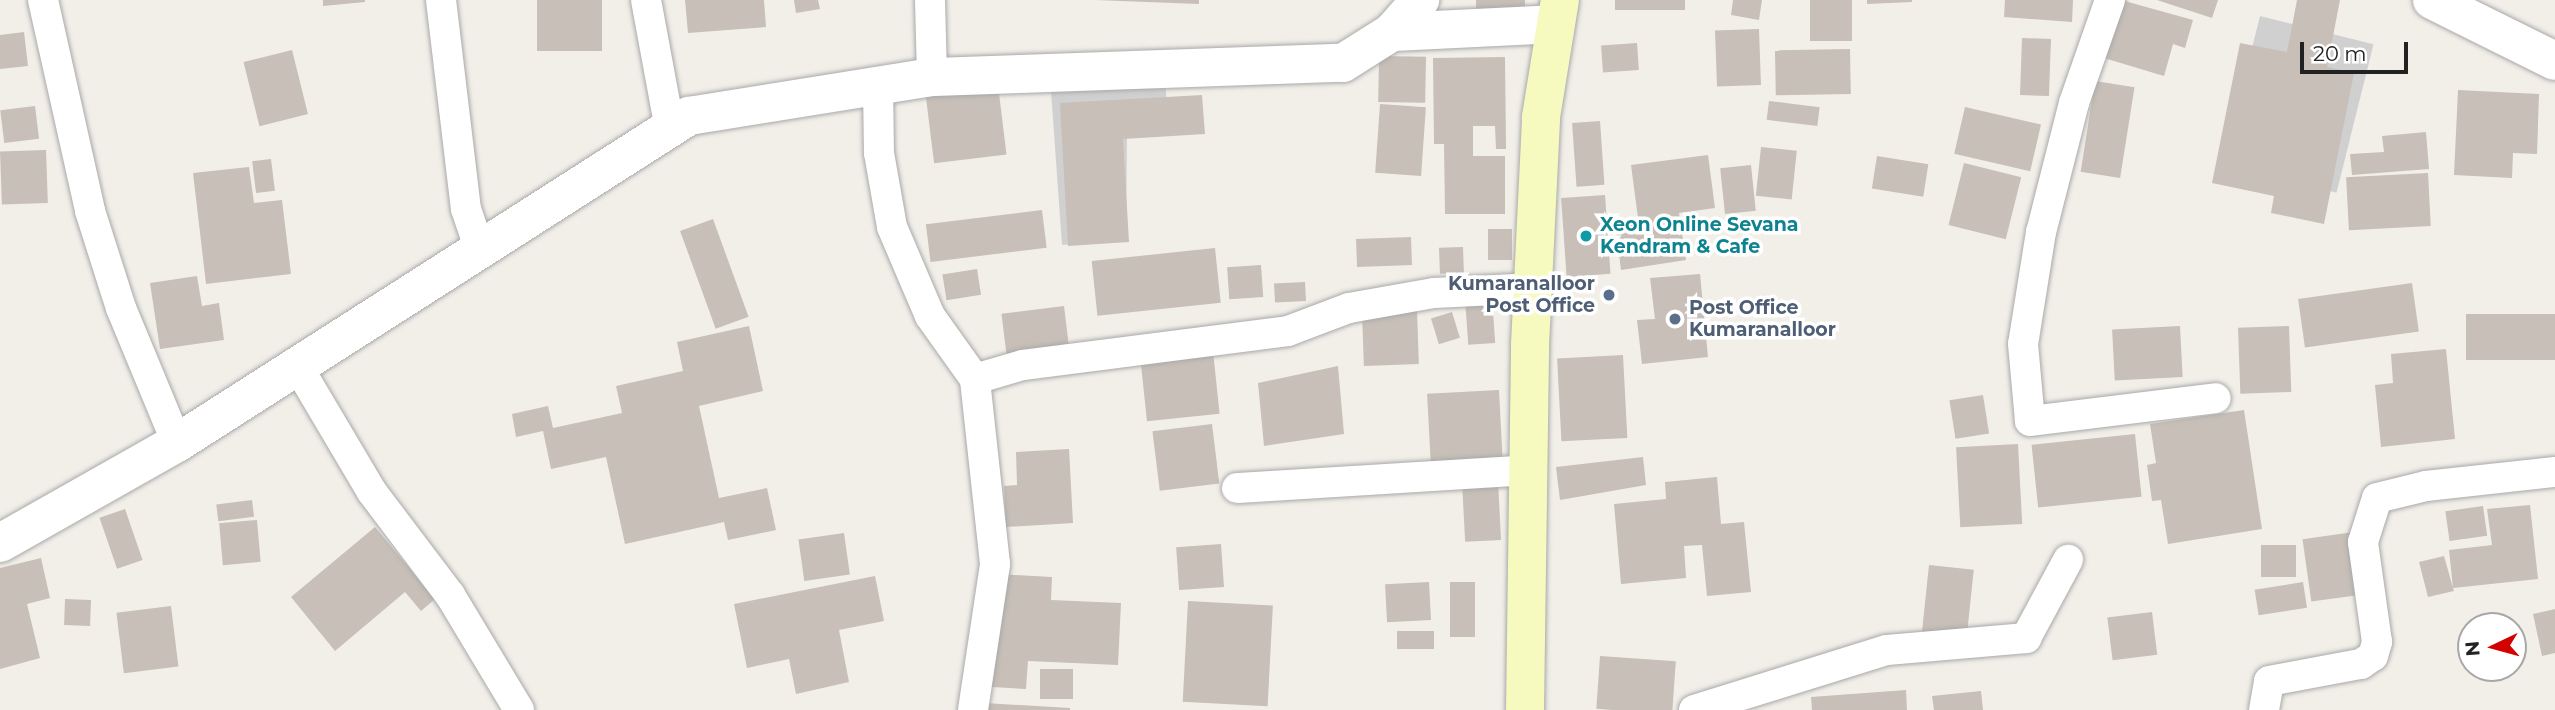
<!DOCTYPE html>
<html>
<head>
<meta charset="utf-8">
<style>
	body { margin:0 }
	#map { position:relative; width:2555px; height:710px; overflow:hidden; background:#f2efe9; font-family:Montserrat,sans-serif }
	div>[style] { position:absolute }
	.religious>* { inset:0; background:#d0d0d0; transform-origin:0 0 }
	.building>* { inset:0; background:#c7bfb8; transform-origin:0 0 }
	.roads { filter:drop-shadow(0 0 2px #a9a9a9) drop-shadow(0 0 2px #a9a9a9) }
	.minor>* { height:30px; margin:-15px; padding:0 15px; transform-origin:15px; border-radius:15px; background:#fff }
	.tertiary>* { height:38px; margin:-19px; padding:0 19px; transform-origin:19px; border-radius:19px; background:#fff }
	.secondary>* { height:38px; margin:-19px; padding:0 19px; transform-origin:19px; border-radius:19px; background:#f7fabf }
	.dots>* { width:19px; height:19px; translate:-50% -50%; box-sizing:border-box; border:4px solid #fff; border-radius:50% }
	span { translate:-50% -50%; white-space:nowrap; text-align:center; line-height:1.15; -webkit-text-stroke:7px #fff; paint-order:stroke }
	.culture-label { font-size:19px; color:#0d838f; font-weight:700 }
	.left { translate:0 -50%; text-align:left }
	.service-label { font-size:19px; color:#4e5e75; font-weight:700 }
	.right { translate:-100% -50%; text-align:right }
	.north { position:absolute; left:2457px; top:612px; width:70px; height:70px; box-sizing:border-box; background:#fff; border:2px solid #a7a7a7; border-radius:50%; rotate:265deg; font-size:19px; font-weight:700; line-height:28px; text-align:center; color:#222 }
	.north::after { content:''; display:block; margin:auto; width:24px; height:32px; background:#d40000; clip-path:polygon(50% 0,100% 100%,50% 72%,0 100%) }
	.scale { position:absolute; left:2300px; top:42px; width:108px; height:32px; box-sizing:border-box; border:4px solid #222; border-top:0; padding-left:9px; font-size:21px; line-height:24px; white-space:nowrap; color:#222; -webkit-text-stroke:5px #fff; paint-order:stroke }
</style>
</head>
<body>
<div id="map">
	<div class="religious">
		<i style="left:2260px;top:16px;width:117px;height:153px;rotate:14deg"></i>
		<i style="clip-path:polygon(1165px 84px,1170px 132px,1127px 134px,1126px 240px,1062px 245px,1051px 91px)"></i>
	</div>
	<div class="building">
		<i style="clip-path:polygon(323px 0,365px 0,365px 2px,323px 6px)"></i>
		<i style="left:537px;top:0;width:65px;height:51px"></i>
		<i style="clip-path:polygon(685px 0,764px 0,766px 27px,688px 33px)"></i>
		<i style="clip-path:polygon(794px 0,818px 0,820px 9px,796px 13px)"></i>
		<i style="clip-path:polygon(1095px 0,1199px 0,1199px 4px)"></i>
		<i style="clip-path:polygon(1476px 0,1525px 0,1525px 9px,1476px 12px)"></i>
		<i style="left:1615px;top:0;width:70px;height:10px"></i>
		<i style="clip-path:polygon(1733px 0,1762px 0,1759px 20px,1731px 15px)"></i>
		<i style="left:1810px;top:0;width:42px;height:41px"></i>
		<i style="clip-path:polygon(1867px 0,1912px 0,1912px 2px,1867px 4px)"></i>
		<i style="clip-path:polygon(2005px 0,2073px 0,2072px 22px,2004px 17px)"></i>
		<i style="clip-path:polygon(2121px 0,2193px 20px,2185px 48px,2173px 44px,2164px 76px,2104px 58px)"></i>
		<i style="clip-path:polygon(2157px 0,2218px 0,2212px 18px)"></i>
		<i style="clip-path:polygon(2297px 0,2340px 0,2327px 67px,2354px 73px,2324px 224px,2271px 213px,2274px 196px,2212px 183px,2240px 43px,2287px 52px)"></i>
		<i style="left:1759px;top:29px;width:56px;height:44px;rotate:88deg"></i>
		<i style="clip-path:polygon(24px 32px,28px 66px,0 69px,0 35px)"></i>
		<i style="left:2022px;top:38px;width:29px;height:57px;rotate:2deg"></i>
		<i style="left:1637px;top:43px;width:27px;height:36px;rotate:86deg"></i>
		<i style="left:1850px;top:49px;width:45px;height:75px;rotate:89deg"></i>
		<i style="left:292px;top:50px;width:66px;height:50px;rotate:76deg"></i>
		<i style="left:1379px;top:56px;width:47px;height:46px;rotate:1deg"></i>
		<i style="clip-path:polygon(1505px 57px,1506px 149px,1496px 149px,1495px 126px,1473px 126px,1473px 156px,1505px 156px,1505px 214px,1445px 214px,1444px 144px,1434px 144px,1433px 58px)"></i>
		<i style="left:2095px;top:81px;width:40px;height:92px;rotate:9deg"></i>
		<i style="left:998px;top:85px;width:70px;height:73px;rotate:83deg"></i>
		<i style="clip-path:polygon(2458px 90px,2539px 94px,2537px 154px,2513px 153px,2512px 178px,2454px 175px)"></i>
		<i style="clip-path:polygon(1202px 95px,1205px 134px,1123px 139px,1129px 242px,1068px 246px,1060px 103px)"></i>
		<i style="left:1769px;top:101px;width:51px;height:19px;rotate:7deg"></i>
		<i style="left:1380px;top:104px;width:46px;height:69px;rotate:4deg"></i>
		<i style="left:35px;top:106px;width:33px;height:35px;rotate:83deg"></i>
		<i style="left:1965px;top:107px;width:78px;height:48px;rotate:13deg"></i>
		<i style="left:1600px;top:121px;width:64px;height:28px;rotate:86deg"></i>
		<i style="clip-path:polygon(2426px 132px,2429px 169px,2352px 175px,2350px 154px,2384px 152px,2382px 136px)"></i>
		<i style="left:1761px;top:147px;width:36px;height:49px;rotate:6deg"></i>
		<i style="left:46px;top:150px;width:53px;height:46px;rotate:88deg"></i>
		<i style="clip-path:polygon(1708px 155px,1715px 208px,1679px 213px,1686px 260px,1621px 270px,1615px 221px,1638px 218px,1631px 165px)"></i>
		<i style="left:1877px;top:156px;width:52px;height:33px;rotate:9deg"></i>
		<i style="left:271px;top:159px;width:32px;height:19px;rotate:83deg"></i>
		<i style="left:1964px;top:163px;width:59px;height:64px;rotate:14deg"></i>
		<i style="left:1751px;top:165px;width:46px;height:31px;rotate:84deg"></i>
		<i style="clip-path:polygon(249px 167px,254px 203px,282px 200px,291px 274px,206px 284px,193px 173px)"></i>
		<i style="left:2428px;top:173px;width:53px;height:82px;rotate:87deg"></i>
		<i style="left:1605px;top:195px;width:79px;height:44px;rotate:86deg"></i>
		<i style="left:1042px;top:210px;width:38px;height:117px;rotate:83deg"></i>
		<i style="left:713px;top:219px;width:104px;height:35px;rotate:70deg"></i>
		<i style="left:1488px;top:229px;width:24px;height:31px"></i>
		<i style="left:1411px;top:237px;width:28px;height:55px;rotate:88deg"></i>
		<i style="left:1463px;top:247px;width:26px;height:24px;rotate:88deg"></i>
		<i style="left:1215px;top:248px;width:55px;height:124px;rotate:84deg"></i>
		<i style="left:1261px;top:265px;width:32px;height:34px;rotate:86deg"></i>
		<i style="left:977px;top:269px;width:26px;height:35px;rotate:81deg"></i>
		<i style="clip-path:polygon(1700px 274px,1708px 357px,1642px 364px,1637px 320px,1655px 319px,1650px 278px)"></i>
		<i style="clip-path:polygon(197px 276px,202px 306px,219px 303px,224px 340px,160px 349px,150px 283px)"></i>
		<i style="left:1305px;top:282px;width:19px;height:31px;rotate:87deg"></i>
		<i style="left:2412px;top:283px;width:49px;height:115px;rotate:82deg"></i>
		<i style="left:1492px;top:297px;width:46px;height:27px;rotate:86deg"></i>
		<i style="left:1064px;top:306px;width:41px;height:63px;rotate:83deg"></i>
		<i style="left:1417px;top:311px;width:53px;height:55px;rotate:88deg"></i>
		<i style="left:1452px;top:312px;width:27px;height:22px;rotate:73deg"></i>
		<i style="left:2555px;top:314px;width:46px;height:89px;rotate:90deg"></i>
		<i style="clip-path:polygon(749px 326px,763px 391px,699px 406px,719px 498px,767px 488px,776px 530px,728px 540px,724px 522px,625px 544px,606px 457px,551px 469px,543px 431px,516px 437px,512px 414px,548px 406px,553px 428px,622px 413px,616px 386px,683px 371px,677px 342px)"></i>
		<i style="left:2180px;top:326px;width:51px;height:68px;rotate:87deg"></i>
		<i style="left:2289px;top:326px;width:66px;height:51px;rotate:88deg"></i>
		<i style="clip-path:polygon(2446px 349px,2455px 439px,2381px 447px,2375px 385px,2393px 383px,2391px 354px)"></i>
		<i style="left:1213px;top:351px;width:63px;height:73px;rotate:84deg"></i>
		<i style="left:1623px;top:355px;width:83px;height:66px;rotate:87deg"></i>
		<i style="clip-path:polygon(1338px 366px,1344px 434px,1264px 446px,1258px 383px)"></i>
		<i style="left:1499px;top:390px;width:72px;height:72px;rotate:87deg"></i>
		<i style="left:1983px;top:395px;width:39px;height:34px;rotate:81deg"></i>
		<i style="clip-path:polygon(2244px 410px,2262px 529px,2168px 544px,2161px 500px,2152px 501px,2147px 465px,2156px 463px,2150px 424px)"></i>
		<i style="left:1212px;top:424px;width:60px;height:60px;rotate:83deg"></i>
		<i style="left:2135px;top:434px;width:63px;height:104px;rotate:84deg"></i>
		<i style="left:2018px;top:444px;width:80px;height:62px;rotate:87deg"></i>
		<i style="clip-path:polygon(1069px 449px,1073px 523px,1006px 527px,1004px 486px,1017px 485px,1016px 452px)"></i>
		<i style="clip-path:polygon(1643px 457px,1646px 485px,1560px 500px,1556px 467px)"></i>
		<i style="clip-path:polygon(1717px 477px,1721px 524px,1744px 522px,1751px 592px,1707px 596px,1702px 545px,1684px 546px,1686px 578px,1621px 584px,1614px 504px,1666px 499px,1665px 482px)"></i>
		<i style="left:1498px;top:481px;width:59px;height:36px;rotate:87deg"></i>
		<i style="left:252px;top:500px;width:17px;height:36px;rotate:83deg"></i>
		<i style="clip-path:polygon(2530px 505px,2538px 579px,2453px 588px,2454px 591px,2428px 597px,2419px 562px,2444px 556px,2453px 588px,2449px 550px,2492px 545px,2487px 509px)"></i>
		<i style="left:2483px;top:506px;width:30px;height:38px;rotate:82deg"></i>
		<i style="left:125px;top:509px;width:54px;height:27px;rotate:71deg"></i>
		<i style="left:257px;top:520px;width:42px;height:38px;rotate:85deg"></i>
		<i style="clip-path:polygon(375px 527px,435px 599px,421px 611px,405px 592px,335px 651px,291px 597px)"></i>
		<i style="left:2354px;top:532px;width:63px;height:52px;rotate:82deg"></i>
		<i style="left:844px;top:533px;width:42px;height:46px;rotate:82deg"></i>
		<i style="left:1221px;top:544px;width:43px;height:45px;rotate:86deg"></i>
		<i style="left:2261px;top:545px;width:35px;height:32px"></i>
		<i style="clip-path:polygon(41px 558px,50px 598px,27px 604px,40px 658px,0 669px,0 568px)"></i>
		<i style="left:1929px;top:565px;width:45px;height:71px;rotate:6deg"></i>
		<i style="clip-path:polygon(997px 574px,1052px 577px,1051px 600px,1121px 603px,1118px 665px,1028px 661px,1026px 689px,992px 687px)"></i>
		<i style="clip-path:polygon(875px 576px,884px 621px,839px 630px,849px 682px,796px 694px,789px 659px,747px 668px,734px 604px)"></i>
		<i style="left:1429px;top:582px;width:38px;height:44px;rotate:87deg"></i>
		<i style="left:1450px;top:582px;width:25px;height:55px"></i>
		<i style="left:2303px;top:582px;width:26px;height:49px;rotate:81deg"></i>
		<i style="left:65px;top:599px;width:26px;height:26px;rotate:2deg"></i>
		<i style="left:1188px;top:601px;width:85px;height:101px;rotate:3deg"></i>
		<i style="left:171px;top:606px;width:61px;height:55px;rotate:83deg"></i>
		<i style="clip-path:polygon(2555px 609px,2555px 653px,2542px 656px,2533px 614px)"></i>
		<i style="left:2152px;top:612px;width:43px;height:45px;rotate:83deg"></i>
		<i style="left:1434px;top:631px;width:18px;height:37px;rotate:90deg"></i>
		<i style="left:1600px;top:656px;width:76px;height:53px;rotate:4deg"></i>
		<i style="left:1040px;top:669px;width:33px;height:30px"></i>
		<i style="clip-path:polygon(1906px 690px,1907px 710px,1812px 710px,1811px 697px)"></i>
		<i style="clip-path:polygon(1981px 691px,1983px 710px,1934px 710px,1932px 696px)"></i>
		<i style="clip-path:polygon(984px 703px,1070px 708px,1070px 710px,984px 710px)"></i>
	</div>
	<div class="roads">
		<div class="minor">
			<i style="left:43px;top:0;width:216px;rotate:77.4deg"></i>
			<i style="left:90px;top:211px;width:102px;rotate:72.3deg"></i>
			<i style="left:121px;top:308px;width:146px;rotate:67.5deg"></i>
			<i style="left:441px;top:0;width:210px;rotate:83.2deg"></i>
			<i style="left:466px;top:209px;width:46px;rotate:71.2deg"></i>
			<i style="left:646px;top:0;width:131px;rotate:79.5deg"></i>
			<i style="left:930px;top:0;width:77px;rotate:88.5deg"></i>
			<i style="left:2110px;top:0;width:109px;rotate:109.3deg"></i>
			<i style="left:2074px;top:103px;width:133px;rotate:104.3deg"></i>
			<i style="left:2041px;top:232px;width:113px;rotate:99.1deg"></i>
			<i style="left:2023px;top:344px;width:77px;rotate:84.8deg"></i>
			<i style="left:2030px;top:421px;width:187px;rotate:-7deg"></i>
			<i style="left:878px;top:84px;width:69px;rotate:89.2deg"></i>
			<i style="left:879px;top:153px;width:75px;rotate:80deg"></i>
			<i style="left:892px;top:227px;width:97px;rotate:66.9deg"></i>
			<i style="left:930px;top:316px;width:77px;rotate:54.5deg"></i>
			<i style="left:975px;top:379px;width:50px;rotate:-16.3deg"></i>
			<i style="left:1023px;top:365px;width:267px;rotate:-7.3deg"></i>
			<i style="left:1288px;top:331px;width:65px;rotate:-20.7deg"></i>
			<i style="left:1349px;top:308px;width:86px;rotate:-10deg"></i>
			<i style="left:1434px;top:293px;width:102px;rotate:-2.8deg"></i>
			<i style="left:298px;top:367px;width:145px;rotate:59.4deg"></i>
			<i style="left:372px;top:492px;width:129px;rotate:52.9deg"></i>
			<i style="left:450px;top:595px;width:134px;rotate:59deg"></i>
			<i style="left:1237px;top:488px;width:294px;rotate:-3.5deg"></i>
			<i style="left:973px;top:710px;width:148px;rotate:-81.4deg"></i>
			<i style="left:995px;top:564px;width:186px;rotate:-96.2deg"></i>
			<i style="left:1694px;top:710px;width:202px;rotate:-17.3deg"></i>
			<i style="left:1887px;top:650px;width:140px;rotate:-4.9deg"></i>
			<i style="left:2026px;top:638px;width:89px;rotate:-61.7deg"></i>
			<i style="left:2264px;top:710px;width:29px;rotate:-80deg"></i>
			<i style="left:2269px;top:681px;width:94px;rotate:-10.5deg"></i>
			<i style="left:2361px;top:664px;width:14px;rotate:-34deg"></i>
			<i style="left:2373px;top:656px;width:15px;rotate:-74deg"></i>
			<i style="left:2377px;top:642px;width:101px;rotate:-98deg"></i>
			<i style="left:2363px;top:542px;width:46px;rotate:-72.3deg"></i>
			<i style="left:2377px;top:498px;width:50px;rotate:-13.8deg"></i>
			<i style="left:2426px;top:486px;width:130px;rotate:-6.2deg"></i>
		</div>
		<div class="tertiary">
			<i style="left:2432px;top:0;width:137px;rotate:26.4deg"></i>
			<i style="left:1392px;top:32px;width:162px;rotate:-2.8deg"></i>
			<i style="left:0;top:543px;width:203px;rotate:-29.5deg"></i>
			<i style="left:177px;top:443px;width:608px;rotate:-32.57deg"></i>
			<i style="left:689px;top:116px;width:246px;rotate:-9.1deg"></i>
			<i style="left:932px;top:77px;width:411px;rotate:-2deg"></i>
			<i style="left:1343px;top:63px;width:58px;rotate:-32.3deg"></i>
			<i style="left:1392px;top:32px;width:43px;rotate:-48.8deg"></i>
		</div>
		<div class="secondary">
			<i style="left:1525px;top:710px;width:365px;rotate:-89.2deg"></i>
			<i style="left:1530px;top:345px;width:228px;rotate:-87.2deg"></i>
			<i style="left:1541px;top:117px;width:119px;rotate:-80.8deg"></i>
		</div>
	</div>
	<div class="dots">
		<i style="left:1586px;top:236px;background:#0f9aa8"></i>
		<i style="left:1609px;top:295px;background:#5c6f8a"></i>
		<i style="left:1675px;top:319px;background:#5c6f8a"></i>
	</div>
	<div class="culture-label">
		<span class="left" style="left:1600px;top:236px">Xeon Online Sevana<br>Kendram &amp; Cafe</span>
	</div>
	<div class="service-label">
		<span class="right" style="left:1595px;top:295px">Kumaranalloor<br>Post Office</span>
		<span class="left" style="left:1689px;top:319px">Post Office<br>Kumaranalloor</span>
	</div>
	<div class="north">N</div>
	<div class="scale">20 m</div>
</div>
</body>
</html>
